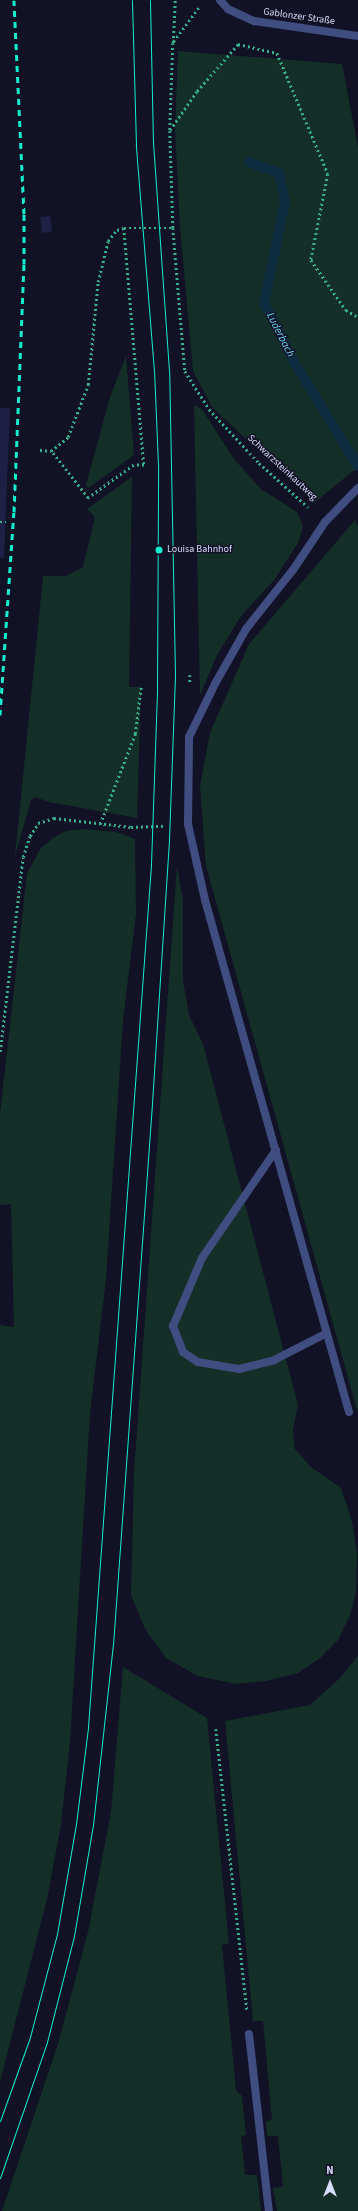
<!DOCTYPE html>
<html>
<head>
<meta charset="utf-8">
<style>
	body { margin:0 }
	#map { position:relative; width:358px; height:2211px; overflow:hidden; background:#111225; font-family:"Source Sans 3",sans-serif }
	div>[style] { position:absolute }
	.green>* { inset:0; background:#142f27 }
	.stream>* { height:10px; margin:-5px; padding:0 5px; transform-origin:5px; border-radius:5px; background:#0e2d41 }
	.building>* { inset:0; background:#1e2045; transform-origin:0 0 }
	.path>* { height:2.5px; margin-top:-1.25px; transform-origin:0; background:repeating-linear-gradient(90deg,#37b18b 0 2px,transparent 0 5px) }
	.service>* { height:8px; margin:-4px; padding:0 4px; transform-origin:4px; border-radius:4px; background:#3f4d81 }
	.minor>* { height:8px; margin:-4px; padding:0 4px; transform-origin:4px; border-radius:4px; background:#3f4d81 }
	.tram>* { height:1px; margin:-0.5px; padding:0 0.5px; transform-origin:0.5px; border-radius:0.5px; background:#10f0cf }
	.rail>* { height:3px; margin-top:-1.5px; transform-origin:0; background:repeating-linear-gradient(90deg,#10f0cf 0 6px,transparent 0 11px) }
	.dots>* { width:11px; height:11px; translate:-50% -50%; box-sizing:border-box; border:2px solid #111225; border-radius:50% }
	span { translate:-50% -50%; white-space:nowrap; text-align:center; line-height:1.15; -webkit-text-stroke:3px #111225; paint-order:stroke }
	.street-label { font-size:10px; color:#d8dcfc }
	.poi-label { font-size:10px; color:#d8dcfc }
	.left { translate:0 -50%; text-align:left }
	.water-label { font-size:11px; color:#6cd8f6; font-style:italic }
	.north { position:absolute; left:310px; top:2163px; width:40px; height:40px; -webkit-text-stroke:3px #111225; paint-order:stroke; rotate:0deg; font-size:11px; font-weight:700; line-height:16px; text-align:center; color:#d8dcfc }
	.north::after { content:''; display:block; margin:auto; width:14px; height:18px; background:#d8dcfc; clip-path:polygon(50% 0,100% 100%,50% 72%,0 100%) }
</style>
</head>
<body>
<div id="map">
	<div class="green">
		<i style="clip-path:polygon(178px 51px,342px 64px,358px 147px,358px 467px,314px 503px,212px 407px,193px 371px,180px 227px,175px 130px)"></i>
		<i style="clip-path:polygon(126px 356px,134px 455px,88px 488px,86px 485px,110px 397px)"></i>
		<i style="clip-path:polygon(194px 405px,202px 409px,234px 459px,261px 489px,297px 512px,303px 526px,299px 541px,275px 579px,241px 616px,217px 655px,200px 695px)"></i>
		<i style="clip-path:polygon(132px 477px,129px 687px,141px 687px,137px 818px,49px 802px,35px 797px,31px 800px,15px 856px,43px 576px,66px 576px,83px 567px,95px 517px,87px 509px)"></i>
		<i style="clip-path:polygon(355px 520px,358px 526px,358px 1414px,206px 866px,200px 786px,210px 733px,249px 644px)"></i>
		<i style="clip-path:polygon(84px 829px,116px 832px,135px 839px,136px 914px,123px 1020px,106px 1279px,90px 1413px,70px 1742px,61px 1825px,47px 1899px,0 2082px,0 1325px,14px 1327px,11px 1204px,0 1205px,0 1113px,27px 874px,40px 849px,53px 838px,66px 831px)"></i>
		<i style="clip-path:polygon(177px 866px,183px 900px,183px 981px,189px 1015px,203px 1044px,298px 1405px,293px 1430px,295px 1449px,311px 1467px,341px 1488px,352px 1521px,357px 1553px,356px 1592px,350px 1615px,338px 1640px,320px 1658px,298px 1673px,266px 1681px,236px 1684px,198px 1676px,166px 1658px,145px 1629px,131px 1595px,134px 1473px)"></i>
		<i style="clip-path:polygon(358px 1656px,358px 2211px,277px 2211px,273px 2188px,283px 2187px,278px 2136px,267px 2136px,266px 2121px,272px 2120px,263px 2021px,253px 2021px,225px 1721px,310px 1705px,341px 1677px)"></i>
		<i style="clip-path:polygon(123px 1667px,207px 1718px,229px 1944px,222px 1945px,236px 2090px,242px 2096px,246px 2135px,241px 2136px,245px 2175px,257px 2175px,261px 2211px,2px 2211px,58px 2044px,88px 1932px,111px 1812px)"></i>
	</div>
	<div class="stream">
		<i style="left:249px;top:162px;width:32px;rotate:20deg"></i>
		<i style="left:279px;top:173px;width:30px;rotate:78deg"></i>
		<i style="left:285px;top:202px;width:103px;rotate:101.7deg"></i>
		<i style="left:264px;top:303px;width:66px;rotate:63deg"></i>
		<i style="left:294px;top:362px;width:122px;rotate:58.4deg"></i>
	</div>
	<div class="building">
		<i style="left:50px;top:216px;width:16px;height:10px;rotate:83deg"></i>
		<i style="clip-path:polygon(0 408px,10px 408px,4px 558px,0 558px)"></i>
	</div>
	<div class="path">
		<i style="left:199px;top:8px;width:44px;rotate:126.6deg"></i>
		<i style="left:173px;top:43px;width:88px;rotate:92deg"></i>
		<i style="left:170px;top:131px;width:97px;rotate:88.2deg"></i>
		<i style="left:173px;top:228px;width:144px;rotate:85.2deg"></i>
		<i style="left:185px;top:371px;width:45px;rotate:57.7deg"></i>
		<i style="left:209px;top:409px;width:74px;rotate:47.2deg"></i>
		<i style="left:259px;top:463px;width:66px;rotate:41.9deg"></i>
		<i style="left:173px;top:43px;width:43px;rotate:-87.3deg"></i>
		<i style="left:238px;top:44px;width:40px;rotate:13deg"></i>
		<i style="left:277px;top:53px;width:131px;rotate:67.1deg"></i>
		<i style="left:328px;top:174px;width:88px;rotate:101.2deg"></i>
		<i style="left:311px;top:260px;width:61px;rotate:55deg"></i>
		<i style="left:346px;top:310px;width:14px;rotate:30deg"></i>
		<i style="left:170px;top:130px;width:47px;rotate:-55.3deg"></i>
		<i style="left:197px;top:91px;width:64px;rotate:-48.8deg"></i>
		<i style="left:124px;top:228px;width:49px"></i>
		<i style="left:40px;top:450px;width:11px;rotate:5deg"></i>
		<i style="left:51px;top:451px;width:22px;rotate:-39deg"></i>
		<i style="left:68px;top:437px;width:56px;rotate:-69deg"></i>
		<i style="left:88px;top:385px;width:103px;rotate:-84.5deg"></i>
		<i style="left:98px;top:282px;width:42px;rotate:-76.3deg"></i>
		<i style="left:108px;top:241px;width:14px;rotate:-51deg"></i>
		<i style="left:117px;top:230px;width:7px;rotate:-16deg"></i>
		<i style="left:124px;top:228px;width:238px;rotate:85.2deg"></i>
		<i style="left:144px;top:465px;width:10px;rotate:180deg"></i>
		<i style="left:134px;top:465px;width:57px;rotate:144.3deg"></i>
		<i style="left:88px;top:498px;width:60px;rotate:-128.2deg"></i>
		<i style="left:0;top:522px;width:6px"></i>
		<i style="left:190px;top:675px;width:7px;rotate:90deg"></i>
		<i style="left:100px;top:824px;width:97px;rotate:-68.7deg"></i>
		<i style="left:135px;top:734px;width:47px;rotate:-82.7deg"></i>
		<i style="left:0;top:1052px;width:196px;rotate:-83.3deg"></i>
		<i style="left:23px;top:857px;width:22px;rotate:-72deg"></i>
		<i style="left:30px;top:836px;width:15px;rotate:-58deg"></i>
		<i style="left:38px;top:823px;width:17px;rotate:-17deg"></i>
		<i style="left:54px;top:818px;width:78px;rotate:6.7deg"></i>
		<i style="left:131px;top:827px;width:34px;rotate:-2deg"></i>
		<i style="left:216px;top:1729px;width:285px;rotate:83.7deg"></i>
	</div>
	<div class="service">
		<i style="left:276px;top:1150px;width:131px;rotate:124.4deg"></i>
		<i style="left:202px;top:1258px;width:74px;rotate:113.1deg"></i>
		<i style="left:173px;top:1326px;width:28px;rotate:69deg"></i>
		<i style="left:183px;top:1352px;width:18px;rotate:34deg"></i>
		<i style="left:198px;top:1362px;width:42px;rotate:9.7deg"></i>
		<i style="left:239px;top:1369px;width:36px;rotate:-14deg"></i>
		<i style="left:274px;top:1360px;width:59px;rotate:-27deg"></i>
		<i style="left:349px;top:1412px;width:532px;rotate:-105.71deg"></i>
		<i style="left:205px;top:900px;width:78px;rotate:-102.6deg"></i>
		<i style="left:188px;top:824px;width:87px;rotate:-89.3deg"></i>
		<i style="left:189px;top:737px;width:61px;rotate:-63.9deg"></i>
		<i style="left:216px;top:682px;width:61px;rotate:-60.5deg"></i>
		<i style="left:246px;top:629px;width:75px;rotate:-51.5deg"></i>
		<i style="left:293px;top:570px;width:58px;rotate:-56.3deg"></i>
		<i style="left:325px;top:522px;width:47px;rotate:-45.9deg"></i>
		<i style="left:249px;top:2034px;width:178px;rotate:83.6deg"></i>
	</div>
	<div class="minor">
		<i style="left:220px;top:0;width:12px;rotate:48deg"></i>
		<i style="left:228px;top:9px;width:29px;rotate:25deg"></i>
		<i style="left:254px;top:21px;width:105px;rotate:8.2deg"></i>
	</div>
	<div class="tram">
		<i style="left:0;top:2121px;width:89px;rotate:-70.3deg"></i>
		<i style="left:30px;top:2037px;width:106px;rotate:-75.3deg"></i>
		<i style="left:57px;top:1934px;width:112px;rotate:-80.2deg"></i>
		<i style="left:76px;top:1824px;width:98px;rotate:-82.9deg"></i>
		<i style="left:88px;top:1727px;width:865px;rotate:-85.82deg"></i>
		<i style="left:151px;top:864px;width:176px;rotate:-88deg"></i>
		<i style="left:157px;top:688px;width:223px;rotate:-89.7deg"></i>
		<i style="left:158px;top:465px;width:94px;rotate:-92.4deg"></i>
		<i style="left:154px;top:371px;width:227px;rotate:-94.6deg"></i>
		<i style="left:136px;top:145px;width:145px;rotate:-91.6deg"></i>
		<i style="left:0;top:2178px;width:144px;rotate:-70.9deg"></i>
		<i style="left:47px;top:2042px;width:109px;rotate:-75.7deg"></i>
		<i style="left:74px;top:1936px;width:113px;rotate:-80.3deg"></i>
		<i style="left:93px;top:1825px;width:181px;rotate:-83.7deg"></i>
		<i style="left:113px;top:1645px;width:543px;rotate:-85.88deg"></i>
		<i style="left:152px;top:1103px;width:265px;rotate:-86.3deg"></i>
		<i style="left:169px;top:839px;width:165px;rotate:-87.9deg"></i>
		<i style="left:175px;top:674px;width:303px;rotate:-91.1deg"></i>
		<i style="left:169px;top:371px;width:228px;rotate:-94deg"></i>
		<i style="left:153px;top:144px;width:144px;rotate:-91.2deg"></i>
	</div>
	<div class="rail">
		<i style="left:0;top:715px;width:203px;rotate:-86.1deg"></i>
		<i style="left:14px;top:512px;width:248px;rotate:-87.7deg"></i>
		<i style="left:24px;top:264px;width:50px;rotate:-90deg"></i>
		<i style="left:24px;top:214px;width:214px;rotate:-92.7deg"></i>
	</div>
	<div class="dots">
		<i style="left:159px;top:550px;background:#10f0cf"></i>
	</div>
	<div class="street-label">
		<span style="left:299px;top:17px;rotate:8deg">Gablonzer Straße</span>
		<span style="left:282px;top:468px;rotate:43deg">Schwarzsteinkautweg</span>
	</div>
	<div class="poi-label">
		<span class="left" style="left:167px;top:550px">Louisa Bahnhof</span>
	</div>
	<div class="water-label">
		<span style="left:280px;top:335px;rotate:63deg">Luderbach</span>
	</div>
	<div class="north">N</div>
</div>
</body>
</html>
